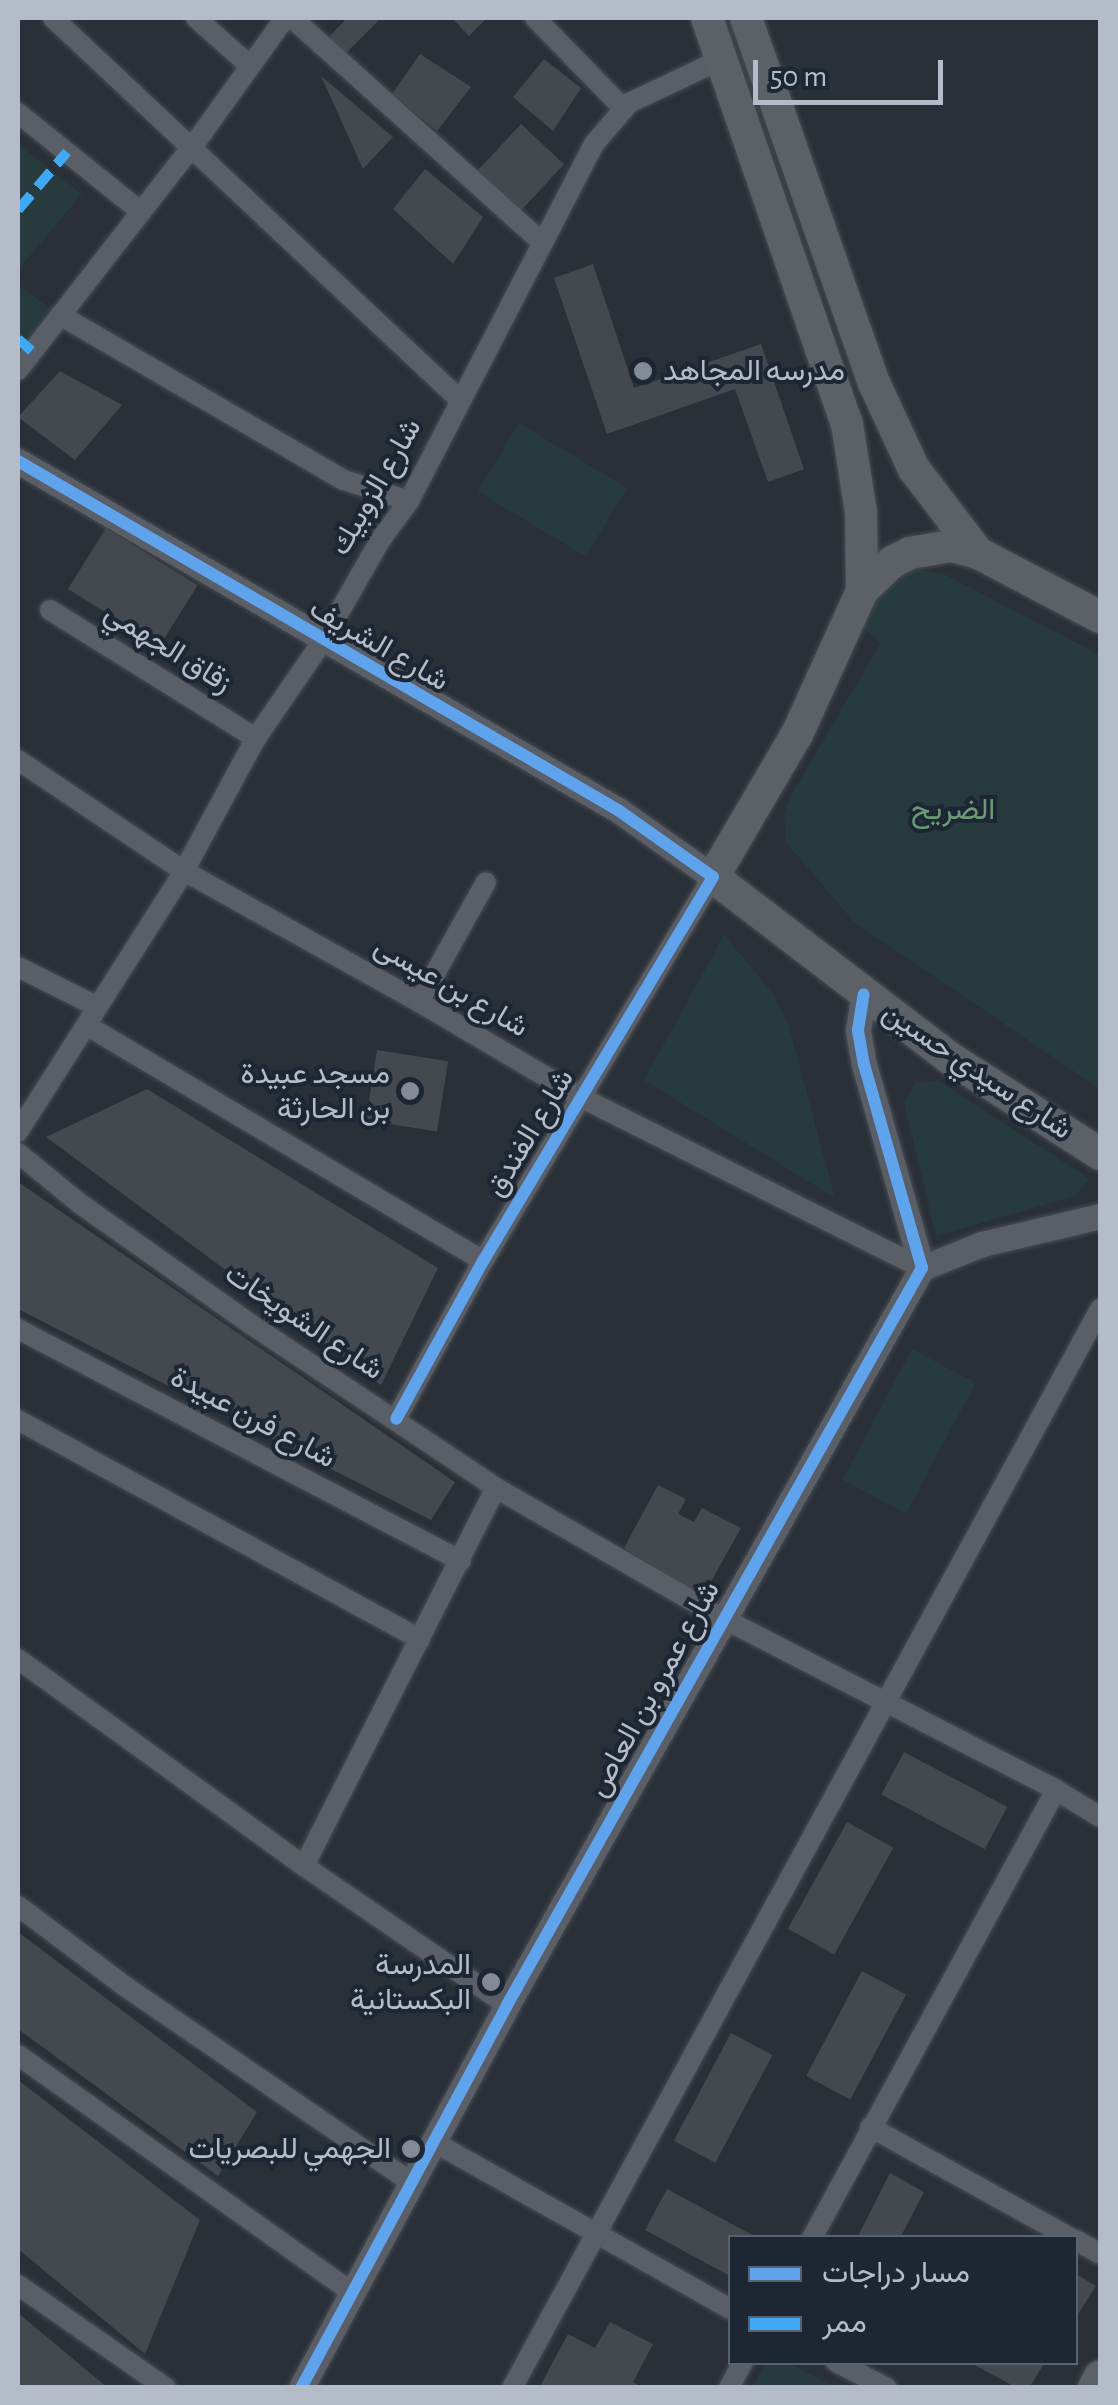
<!DOCTYPE html>
<html>
<head>
<meta charset="utf-8">
<style>
	body { margin:0 }
	#map { position:relative; width:1118px; height:2405px; overflow:hidden; background:#2a3038; font-family:"Alegreya Sans",Vazirmatn,sans-serif }
	div>[style] { position:absolute }
	.green>* { inset:0; background:#273a3e; transform-origin:0 0 }
	.building>* { inset:0; background:#444950; transform-origin:0 0 }
	.roads { filter:drop-shadow(0 0 2px #484c53) drop-shadow(0 0 2px #484c53) }
	.minor>* { height:20px; margin:-10px; padding:0 10px; transform-origin:10px; border-radius:10px; background:#5a5e66 }
	.tertiary>* { height:25px; margin:-12.5px; padding:0 12.5px; transform-origin:12.5px; border-radius:12.5px; background:#5a5e66 }
	.primary>* { height:32px; margin:-16px; padding:0 16px; transform-origin:16px; border-radius:16px; background:#5c6168 }
	.quiet>* { height:10px; margin-top:-5px; transform-origin:0; background:repeating-linear-gradient(90deg,#3fa9f5 0 20px,transparent 0 30px) }
	.cycleway>* { height:12px; margin:-6px; padding:0 6px; transform-origin:6px; border-radius:6px; background:#60a3ed }
	.dots>* { width:28px; height:28px; translate:-50% -50%; box-sizing:border-box; border:5px solid #1d2633; border-radius:50% }
	span { translate:-50% -50%; white-space:nowrap; text-align:center; line-height:1.15; -webkit-text-stroke:8px #1d2633; paint-order:stroke }
	.poi-label { font-size:30px; color:#b4bcc9 }
	.left { translate:0 -50%; text-align:left }
	.right { translate:-100% -50%; text-align:right }
	.street-label { font-size:30px; color:#b4bcc9 }
	.park-label { font-size:30px; color:#6b9a76 }
	.frame { position:absolute; inset:0; border:20px solid #b4bcc9; pointer-events:none }
	.legend { position:absolute; left:728px; top:2235px; width:350px; height:130px; box-sizing:border-box; background:#1d2633; border:2px solid #59626f; margin:0; padding:12px 18px; list-style:none; font-size:30px; color:#b4bcc9 }
	.legend li { display:flex; align-items:center; gap:20px; height:50px }
	.legend b { width:50px; border:2px solid #59626f }
	.scale { position:absolute; left:753px; top:60px; width:190px; height:45px; box-sizing:border-box; border:5px solid #b4bcc9; border-top:0; padding-left:12px; font-size:30px; line-height:35px; white-space:nowrap; color:#b4bcc9; -webkit-text-stroke:8px #1d2633; paint-order:stroke }
</style>
</head>
<body>
<div id="map">
	<div class="green">
		<i style="clip-path:polygon(18px 144px,82px 194px,18px 270px)"></i>
		<i style="clip-path:polygon(18px 285px,52px 310px,18px 353px)"></i>
		<i style="left:519px;top:423px;width:126px;height:80px;rotate:31deg"></i>
		<i style="clip-path:polygon(911px 569px,944px 574px,1100px 655px,1100px 1089px,854px 922px,786px 842px,784px 813px,791px 795px,881px 643px,862px 627px,867px 604px)"></i>
		<i style="clip-path:polygon(724px 935px,772px 992px,788px 1023px,835px 1198px,644px 1080px)"></i>
		<i style="clip-path:polygon(939px 1081px,1090px 1179px,1075px 1196px,936px 1236px,904px 1102px,915px 1083px)"></i>
		<i style="left:912px;top:1349px;width:72px;height:148px;rotate:28deg"></i>
		<i style="clip-path:polygon(766px 2363px,788px 2363px,835px 2387px,753px 2387px)"></i>
	</div>
	<div class="building">
		<i style="clip-path:polygon(347px 18px,381px 18px,344px 55px,327px 39px)"></i>
		<i style="clip-path:polygon(452px 18px,487px 18px,469px 36px)"></i>
		<i style="clip-path:polygon(420px 54px,471px 87px,437px 131px,392px 94px)"></i>
		<i style="clip-path:polygon(544px 59px,581px 88px,553px 131px,513px 97px)"></i>
		<i style="clip-path:polygon(321px 76px,393px 137px,363px 169px)"></i>
		<i style="left:521px;top:124px;width:59px;height:69px;rotate:43deg"></i>
		<i style="clip-path:polygon(425px 169px,483px 217px,453px 264px,393px 209px)"></i>
		<i style="clip-path:polygon(593px 264px,634px 388px,761px 344px,804px 469px,768px 482px,735px 389px,607px 434px,554px 278px)"></i>
		<i style="clip-path:polygon(60px 371px,122px 405px,75px 460px,18px 417px)"></i>
		<i style="left:106px;top:528px;width:108px;height:72px;rotate:32deg"></i>
		<i style="left:377px;top:1050px;width:72px;height:71px;rotate:9deg"></i>
		<i style="clip-path:polygon(147px 1089px,438px 1268px,381px 1385px,46px 1137px)"></i>
		<i style="clip-path:polygon(18px 1182px,455px 1482px,431px 1520px,18px 1309px)"></i>
		<i style="clip-path:polygon(658px 1485px,686px 1499px,678px 1514px,694px 1522px,702px 1508px,741px 1528px,709px 1585px,690px 1589px,624px 1548px)"></i>
		<i style="left:904px;top:1752px;width:117px;height:48px;rotate:28deg"></i>
		<i style="left:847px;top:1822px;width:53px;height:122px;rotate:29deg"></i>
		<i style="clip-path:polygon(18px 1932px,257px 2112px,218px 2176px,18px 2029px)"></i>
		<i style="left:862px;top:1971px;width:50px;height:119px;rotate:28deg"></i>
		<i style="left:731px;top:2033px;width:47px;height:122px;rotate:28deg"></i>
		<i style="clip-path:polygon(18px 2080px,200px 2220px,145px 2354px,18px 2249px)"></i>
		<i style="clip-path:polygon(890px 2173px,924px 2192px,900px 2238px,857px 2238px)"></i>
		<i style="clip-path:polygon(667px 2189px,758px 2238px,730px 2238px,730px 2276px,645px 2230px)"></i>
		<i style="clip-path:polygon(1076px 2274px,1096px 2286px,1076px 2317px)"></i>
		<i style="clip-path:polygon(18px 2313px,108px 2388px,18px 2388px)"></i>
		<i style="clip-path:polygon(610px 2322px,653px 2344px,633px 2382px,643px 2388px,539px 2388px,568px 2334px,595px 2348px)"></i>
		<i style="clip-path:polygon(969px 2362px,1045px 2362px,1029px 2388px,1017px 2388px)"></i>
	</div>
	<div class="roads">
		<div class="minor">
			<i style="left:53px;top:18px;width:557px;rotate:43.18deg"></i>
			<i style="left:196px;top:18px;width:72px;rotate:41.6deg"></i>
			<i style="left:292px;top:18px;width:336px;rotate:41.9deg"></i>
			<i style="left:535px;top:18px;width:127px;rotate:45.6deg"></i>
			<i style="left:18px;top:113px;width:156px;rotate:38.8deg"></i>
			<i style="left:60px;top:315px;width:328px;rotate:30.2deg"></i>
			<i style="left:344px;top:480px;width:68px;rotate:17.9deg"></i>
			<i style="left:18px;top:370px;width:301px;rotate:-52.1deg"></i>
			<i style="left:203px;top:132px;width:140px;rotate:-54.3deg"></i>
			<i style="left:50px;top:610px;width:243px;rotate:31.9deg"></i>
			<i style="left:18px;top:760px;width:200px;rotate:33.8deg"></i>
			<i style="left:184px;top:871px;width:269px;rotate:29.1deg"></i>
			<i style="left:419px;top:1002px;width:187px;rotate:30.5deg"></i>
			<i style="left:580px;top:1097px;width:382px;rotate:26.6deg"></i>
			<i style="left:18px;top:967px;width:87px;rotate:26.6deg"></i>
			<i style="left:419px;top:1002px;width:137px;rotate:-60.8deg"></i>
			<i style="left:86px;top:1025px;width:462px;rotate:30.7deg"></i>
			<i style="left:18px;top:1132px;width:309px;rotate:-57.5deg"></i>
			<i style="left:184px;top:871px;width:151px;rotate:-61.6deg"></i>
			<i style="left:256px;top:738px;width:116px;rotate:-55.5deg"></i>
			<i style="left:322px;top:642px;width:119px;rotate:-60.2deg"></i>
			<i style="left:381px;top:539px;width:47px;rotate:-53.6deg"></i>
			<i style="left:409px;top:501px;width:402px;rotate:-62.6deg"></i>
			<i style="left:594px;top:144px;width:54px;rotate:-49.5deg"></i>
			<i style="left:629px;top:103px;width:98px;rotate:-25.3deg"></i>
			<i style="left:18px;top:1153px;width:79px;rotate:39.3deg"></i>
			<i style="left:79px;top:1203px;width:208px;rotate:35.2deg"></i>
			<i style="left:249px;top:1323px;width:297px;rotate:33.7deg"></i>
			<i style="left:496px;top:1488px;width:261px;rotate:29.9deg"></i>
			<i style="left:722px;top:1618px;width:376px;rotate:27.2deg"></i>
			<i style="left:18px;top:1329px;width:500px;rotate:27.64deg"></i>
			<i style="left:396px;top:1419px;width:180px;rotate:-61.2deg"></i>
			<i style="left:483px;top:1261px;width:448px;rotate:-59.1deg"></i>
			<i style="left:18px;top:1420px;width:458px;rotate:28.6deg"></i>
			<i style="left:18px;top:1659px;width:353px;rotate:35.9deg"></i>
			<i style="left:304px;top:1866px;width:246px;rotate:34.4deg"></i>
			<i style="left:304px;top:1866px;width:424px;rotate:-63.1deg"></i>
			<i style="left:18px;top:1906px;width:135px;rotate:36.9deg"></i>
			<i style="left:126px;top:1987px;width:347px;rotate:34.4deg"></i>
			<i style="left:18px;top:2055px;width:411px;rotate:35.4deg"></i>
			<i style="left:870px;top:2127px;width:230px;rotate:28.9deg"></i>
			<i style="left:434px;top:2142px;width:340px;rotate:29.4deg"></i>
			<i style="left:812px;top:2238px;width:510px;rotate:-61.43deg"></i>
			<i style="left:1056px;top:1790px;width:52px;rotate:31.5deg"></i>
			<i style="left:1076px;top:2240px;width:28px;rotate:30deg"></i>
			<i style="left:18px;top:2285px;width:180px;rotate:34.8deg"></i>
			<i style="left:836px;top:2362px;width:57px;rotate:27deg"></i>
			<i style="left:512px;top:2388px;width:1229px;rotate:-61.41deg"></i>
			<i style="left:729px;top:2388px;width:30px;rotate:-62deg"></i>
		</div>
		<div class="tertiary">
			<i style="left:18px;top:461px;width:694px;rotate:30.19deg"></i>
			<i style="left:618px;top:810px;width:116px;rotate:35.2deg"></i>
			<i style="left:922px;top:1268px;width:65px;rotate:-21.8deg"></i>
			<i style="left:982px;top:1244px;width:121px;rotate:-13.3deg"></i>
			<i style="left:301px;top:2388px;width:435px;rotate:-61.7deg"></i>
			<i style="left:507px;top:2005px;width:846px;rotate:-60.62deg"></i>
			<i style="left:922px;top:1268px;width:211px;rotate:-105.9deg"></i>
			<i style="left:864px;top:1065px;width:36px;rotate:-100deg"></i>
			<i style="left:858px;top:1030px;width:36px;rotate:-81deg"></i>
		</div>
		<div class="primary">
			<i style="left:707px;top:18px;width:429px;rotate:71deg"></i>
			<i style="left:847px;top:424px;width:89px;rotate:81deg"></i>
			<i style="left:861px;top:512px;width:79px;rotate:89.3deg"></i>
			<i style="left:746px;top:18px;width:387px;rotate:70.7deg"></i>
			<i style="left:874px;top:383px;width:95px;rotate:65.1deg"></i>
			<i style="left:914px;top:469px;width:106px;rotate:52.7deg"></i>
			<i style="left:1100px;top:617px;width:138px;rotate:-152.3deg"></i>
			<i style="left:978px;top:553px;width:28px;rotate:-165deg"></i>
			<i style="left:951px;top:546px;width:42px;rotate:170.3deg"></i>
			<i style="left:910px;top:553px;width:20px;rotate:153deg"></i>
			<i style="left:892px;top:562px;width:42px;rotate:136deg"></i>
			<i style="left:862px;top:591px;width:157px;rotate:114.4deg"></i>
			<i style="left:797px;top:734px;width:166px;rotate:120.4deg"></i>
			<i style="left:713px;top:877px;width:298px;rotate:37.4deg"></i>
			<i style="left:950px;top:1058px;width:178px;rotate:32.6deg"></i>
			<i style="left:1094px;top:2388px;width:13px;rotate:-63deg"></i>
		</div>
	</div>
	<div class="quiet">
		<i style="left:18px;top:210px;width:76px;rotate:-49.8deg"></i>
		<i style="left:18px;top:339px;width:18px;rotate:41deg"></i>
	</div>
	<div class="cycleway">
		<i style="left:18px;top:461px;width:694px;rotate:30.19deg"></i>
		<i style="left:618px;top:810px;width:116px;rotate:35.2deg"></i>
		<i style="left:713px;top:877px;width:448px;rotate:120.9deg"></i>
		<i style="left:483px;top:1261px;width:180px;rotate:118.8deg"></i>
		<i style="left:301px;top:2388px;width:435px;rotate:-61.7deg"></i>
		<i style="left:507px;top:2005px;width:846px;rotate:-60.62deg"></i>
		<i style="left:922px;top:1268px;width:211px;rotate:-105.9deg"></i>
		<i style="left:864px;top:1065px;width:36px;rotate:-100deg"></i>
		<i style="left:858px;top:1030px;width:36px;rotate:-81deg"></i>
	</div>
	<div class="dots">
		<i style="left:643px;top:371px;background:#848b96"></i>
		<i style="left:410px;top:1091px;background:#848b96"></i>
		<i style="left:491px;top:1982px;background:#848b96"></i>
		<i style="left:411px;top:2149px;background:#848b96"></i>
	</div>
	<div class="poi-label">
		<span class="left" style="left:663px;top:371px">مدرسه المجاهد</span>
		<span class="right" style="left:390px;top:1091px">مسجد عبيدة<br>بن الحارثة</span>
		<span class="right" style="left:471px;top:1982px">المدرسة<br>البكستانية</span>
		<span class="right" style="left:391px;top:2149px">الجهمي للبصريات</span>
	</div>
	<div class="street-label">
		<span style="left:376px;top:487px;rotate:-60deg">شارع الزوبيك</span>
		<span style="left:379px;top:645px;rotate:30deg">شارع الشريف</span>
		<span style="left:168px;top:648px;rotate:32deg">زقاق الجهمي</span>
		<span style="left:451px;top:987px;rotate:30deg">شارع بن عيسى</span>
		<span style="left:977px;top:1071px;rotate:34deg">شارع سيدي حسين</span>
		<span style="left:530px;top:1133px;rotate:-59deg">شارع الفندق</span>
		<span style="left:304px;top:1322px;rotate:34deg">شارع الشويخات</span>
		<span style="left:253px;top:1418px;rotate:28deg">شارع فرن عبيدة</span>
		<span style="left:654px;top:1689px;rotate:-61deg">شارع عمرو بن العاص</span>
	</div>
	<div class="park-label">
		<span style="left:953px;top:810px">الضريح</span>
	</div>
	<div class="frame"></div>
	<ul class="legend">
	<li><b style="height:12px;background:#60a3ed"></b>مسار دراجات</li>
	<li><b style="height:12px;background:#3fa9f5"></b>ممر</li>
	</ul>
	<div class="scale">50 m</div>
</div>
</body>
</html>
